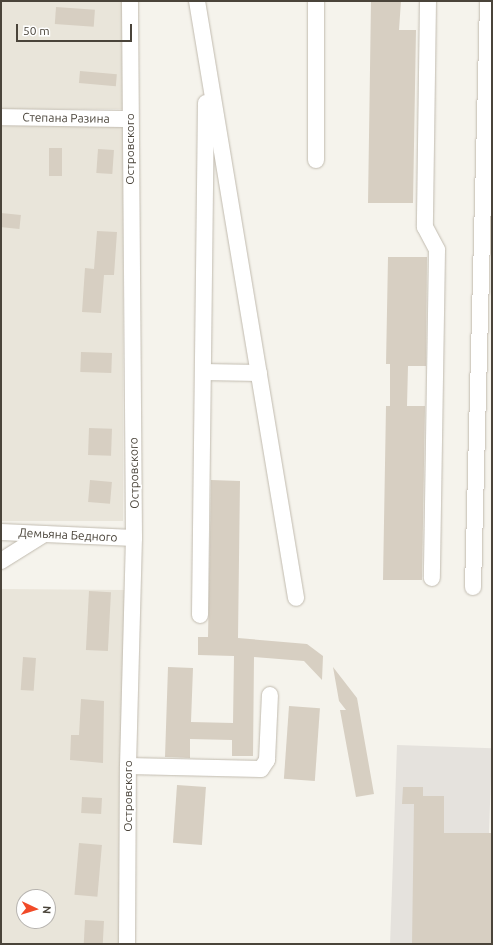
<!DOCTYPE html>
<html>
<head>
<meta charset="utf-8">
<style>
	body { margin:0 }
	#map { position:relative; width:493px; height:945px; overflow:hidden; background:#f5f3ec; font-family:Ubuntu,sans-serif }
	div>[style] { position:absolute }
	.residential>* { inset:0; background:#e9e5da; transform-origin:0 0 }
	.industrial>* { inset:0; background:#e5e2dd; transform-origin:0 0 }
	.building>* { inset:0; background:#d7cfc2; transform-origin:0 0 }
	.roads { filter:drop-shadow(0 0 1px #c1bbaf) drop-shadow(0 0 1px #c1bbaf) }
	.minor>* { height:16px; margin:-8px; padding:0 8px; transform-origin:8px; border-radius:8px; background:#fff }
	span { translate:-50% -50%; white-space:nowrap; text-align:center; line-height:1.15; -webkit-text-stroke:3px #fff; paint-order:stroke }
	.street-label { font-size:12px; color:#4a443a }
	.frame { position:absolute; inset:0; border:2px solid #4a443a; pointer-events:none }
	.north { position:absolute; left:16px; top:889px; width:40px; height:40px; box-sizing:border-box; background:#fff; border:1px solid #b7b4b0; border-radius:50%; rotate:94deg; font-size:11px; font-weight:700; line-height:16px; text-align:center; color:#4a443a }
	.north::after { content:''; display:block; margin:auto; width:14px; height:18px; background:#f14a28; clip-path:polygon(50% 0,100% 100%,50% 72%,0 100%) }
	.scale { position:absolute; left:16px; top:24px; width:116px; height:18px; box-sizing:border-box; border:2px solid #4a443a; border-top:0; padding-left:5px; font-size:12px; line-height:14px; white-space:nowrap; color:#4a443a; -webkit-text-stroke:3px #fff; paint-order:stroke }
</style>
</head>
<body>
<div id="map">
	<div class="residential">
		<i style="left:1px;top:1px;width:123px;height:108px"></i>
		<i style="left:1px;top:126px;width:122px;height:395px"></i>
		<i style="clip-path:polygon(evenodd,1px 589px,127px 590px,122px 944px,1px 944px,1px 589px,24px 897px,48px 897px,48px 921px,24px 921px,24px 897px)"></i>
	</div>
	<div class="industrial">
		<i style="left:397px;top:745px;width:95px;height:199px;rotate:2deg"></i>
	</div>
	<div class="building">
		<i style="clip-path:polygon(371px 1px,401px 1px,399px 30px,416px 30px,413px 203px,368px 203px)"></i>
		<i style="left:56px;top:7px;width:39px;height:17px;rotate:4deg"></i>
		<i style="left:80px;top:71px;width:37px;height:12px;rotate:5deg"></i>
		<i style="left:49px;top:148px;width:13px;height:28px"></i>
		<i style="left:98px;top:149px;width:16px;height:24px;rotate:4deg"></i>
		<i style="left:1px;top:213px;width:20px;height:14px;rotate:6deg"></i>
		<i style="clip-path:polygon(97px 231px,117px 232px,114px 275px,104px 275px,101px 313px,82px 312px,85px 268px,94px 269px)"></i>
		<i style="clip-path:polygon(388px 257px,427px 257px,426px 366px,408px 366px,407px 406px,425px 406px,422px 580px,383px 580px,386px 406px,390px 406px,390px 364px,386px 364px)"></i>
		<i style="left:81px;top:352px;width:31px;height:20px;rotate:2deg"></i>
		<i style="left:89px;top:428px;width:23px;height:27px;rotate:2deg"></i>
		<i style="left:90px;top:480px;width:22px;height:22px;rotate:5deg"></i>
		<i style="clip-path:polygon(211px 480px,240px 481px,238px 638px,307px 644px,323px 656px,322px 680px,304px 661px,254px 657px,253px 756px,232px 756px,232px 740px,190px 739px,190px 758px,165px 757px,168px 667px,193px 668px,191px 722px,233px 723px,234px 656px,198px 655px,198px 637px,208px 637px)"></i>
		<i style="left:89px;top:591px;width:22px;height:59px;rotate:3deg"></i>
		<i style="left:23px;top:657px;width:13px;height:33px;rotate:4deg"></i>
		<i style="clip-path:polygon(333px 667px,357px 698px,374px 794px,356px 797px,340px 710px,346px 710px,339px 701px)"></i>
		<i style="clip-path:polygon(81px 699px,104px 701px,103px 763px,70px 760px,71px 735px,79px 735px)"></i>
		<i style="left:289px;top:706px;width:31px;height:73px;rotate:4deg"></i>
		<i style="left:177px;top:785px;width:29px;height:58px;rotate:4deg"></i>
		<i style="clip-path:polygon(403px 787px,423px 787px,423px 796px,444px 796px,444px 833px,492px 833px,491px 944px,412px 944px,414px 804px,402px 804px)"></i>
		<i style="left:82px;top:797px;width:20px;height:16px;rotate:3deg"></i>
		<i style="left:79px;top:843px;width:23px;height:52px;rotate:5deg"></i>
		<i style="left:85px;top:920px;width:19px;height:24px;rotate:3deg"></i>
	</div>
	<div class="roads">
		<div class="minor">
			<i style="left:197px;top:1px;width:605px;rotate:80.58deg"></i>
			<i style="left:316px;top:1px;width:159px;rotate:90deg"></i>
			<i style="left:428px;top:1px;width:226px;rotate:90.8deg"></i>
			<i style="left:425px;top:227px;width:26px;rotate:62deg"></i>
			<i style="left:437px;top:250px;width:328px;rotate:90.9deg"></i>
			<i style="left:1px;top:117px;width:129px;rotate:0.9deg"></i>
			<i style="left:203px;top:372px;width:56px;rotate:1deg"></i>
			<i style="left:1px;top:532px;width:133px;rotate:2.6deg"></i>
			<i style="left:1px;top:561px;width:51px;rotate:-32.1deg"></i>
			<i style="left:473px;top:587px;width:586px;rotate:-88.53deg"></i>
			<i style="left:200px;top:615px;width:512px;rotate:-89.33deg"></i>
			<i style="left:128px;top:766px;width:133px;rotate:1.3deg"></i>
			<i style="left:261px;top:769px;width:11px;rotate:-56deg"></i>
			<i style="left:267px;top:760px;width:65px;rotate:-87.4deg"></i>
			<i style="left:127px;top:944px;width:178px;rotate:-89.7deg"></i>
			<i style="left:128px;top:766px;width:228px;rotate:-88.5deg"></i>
			<i style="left:134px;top:538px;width:537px;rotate:-90.43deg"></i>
		</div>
	</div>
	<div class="street-label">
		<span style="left:66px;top:118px;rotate:1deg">Степана Разина</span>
		<span style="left:130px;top:149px;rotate:-90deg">Островского</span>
		<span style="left:134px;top:473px;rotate:-91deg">Островского</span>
		<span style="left:68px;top:535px;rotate:3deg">Демьяна Бедного</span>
		<span style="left:128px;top:796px;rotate:-90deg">Островского</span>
	</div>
	<div class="frame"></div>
	<div class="north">N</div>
	<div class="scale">50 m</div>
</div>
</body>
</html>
